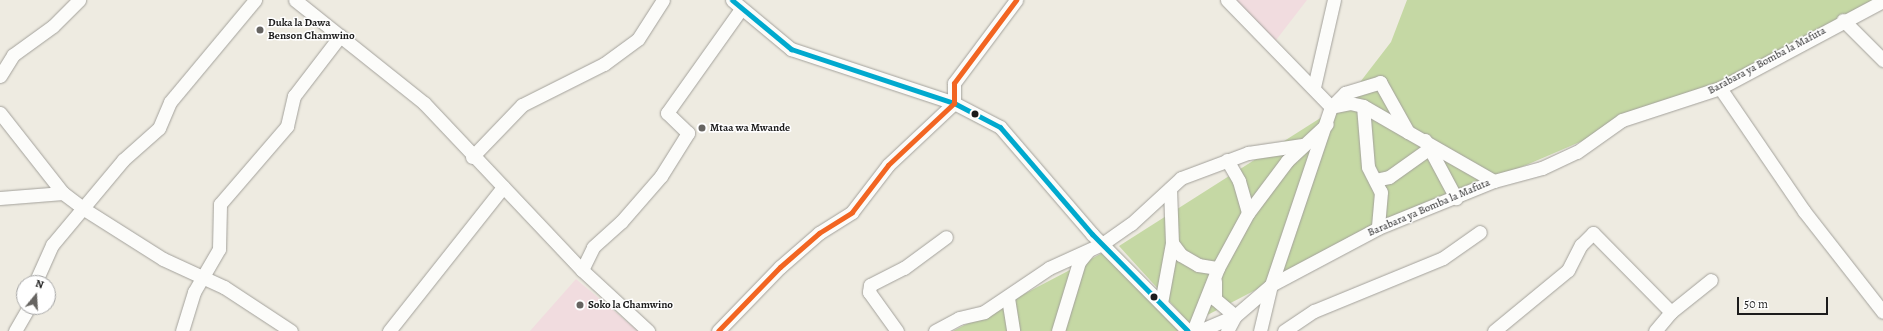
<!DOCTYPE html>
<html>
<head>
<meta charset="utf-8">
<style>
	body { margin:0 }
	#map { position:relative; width:1883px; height:331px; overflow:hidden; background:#eeebe1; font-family:Alegreya,serif }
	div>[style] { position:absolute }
	.built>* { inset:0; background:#f1dcdf }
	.green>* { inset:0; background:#c5d8a4 }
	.roads { filter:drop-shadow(0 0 1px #a3a19b) drop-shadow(0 0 1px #a3a19b) }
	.minor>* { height:13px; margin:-6.5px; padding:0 6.5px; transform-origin:6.5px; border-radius:6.5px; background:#fcfcfa }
	.bus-1>* { height:5px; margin:-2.5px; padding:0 2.5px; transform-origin:2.5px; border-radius:2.5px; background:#00a9ce }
	.bus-2>* { height:5px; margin:-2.5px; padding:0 2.5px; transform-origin:2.5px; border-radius:2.5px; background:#f26522 }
	.dots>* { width:11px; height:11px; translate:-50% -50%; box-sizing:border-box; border:2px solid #fff; border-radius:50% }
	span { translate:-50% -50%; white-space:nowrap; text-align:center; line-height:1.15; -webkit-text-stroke:3px #fff; paint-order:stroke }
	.poi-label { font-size:11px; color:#1c1c1c; font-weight:700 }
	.left { translate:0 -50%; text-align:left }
	.street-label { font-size:11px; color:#1c1c1c }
	.north { position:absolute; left:16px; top:275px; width:40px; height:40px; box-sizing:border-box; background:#fff; border:1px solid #a4a4a4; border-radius:50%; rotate:18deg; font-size:11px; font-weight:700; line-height:16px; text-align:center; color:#1c1c1c }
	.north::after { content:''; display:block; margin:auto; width:14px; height:18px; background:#666461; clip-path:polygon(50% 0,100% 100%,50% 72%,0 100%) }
	.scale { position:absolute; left:1737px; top:297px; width:91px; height:18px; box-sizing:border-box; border:2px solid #1c1c1c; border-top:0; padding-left:5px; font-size:12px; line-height:14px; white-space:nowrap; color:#1c1c1c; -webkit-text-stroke:3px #fff; paint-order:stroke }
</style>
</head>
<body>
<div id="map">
	<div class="built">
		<i style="clip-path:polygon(1232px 0,1307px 0,1273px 44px)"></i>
		<i style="clip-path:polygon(576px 279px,638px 331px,530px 331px)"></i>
	</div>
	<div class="green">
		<i style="clip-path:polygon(1407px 0,1883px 0,1715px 84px,1356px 238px,1190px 324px,1119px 246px,1344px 103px,1391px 42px)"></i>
		<i style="clip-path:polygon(1110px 249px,1183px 331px,953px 331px,1026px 293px)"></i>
	</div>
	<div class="roads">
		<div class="minor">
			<i style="left:295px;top:0;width:165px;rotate:38.6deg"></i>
			<i style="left:424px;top:103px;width:230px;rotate:46.6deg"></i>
			<i style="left:582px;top:270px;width:90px;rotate:42.7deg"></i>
			<i style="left:732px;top:0;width:77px;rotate:39.7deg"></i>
			<i style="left:791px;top:49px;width:172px;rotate:18.3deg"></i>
			<i style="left:954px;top:103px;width:52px;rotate:27.6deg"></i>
			<i style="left:1000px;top:127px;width:141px;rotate:49.3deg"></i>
			<i style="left:1092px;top:234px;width:136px;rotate:45.3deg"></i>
			<i style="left:1227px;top:0;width:149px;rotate:45.8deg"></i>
			<i style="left:1843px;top:20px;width:57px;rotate:45deg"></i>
			<i style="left:0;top:76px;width:25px;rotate:-58deg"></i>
			<i style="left:13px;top:55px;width:49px;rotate:-35.9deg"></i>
			<i style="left:53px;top:26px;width:37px;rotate:-45deg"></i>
			<i style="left:1314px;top:87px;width:89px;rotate:-77.1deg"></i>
			<i style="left:1720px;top:88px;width:149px;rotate:55.7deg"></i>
			<i style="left:1804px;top:211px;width:128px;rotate:52deg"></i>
			<i style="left:1363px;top:106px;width:61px;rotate:85.3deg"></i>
			<i style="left:1368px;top:167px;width:28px;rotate:63deg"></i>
			<i style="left:1381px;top:192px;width:36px;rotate:95deg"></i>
			<i style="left:1331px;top:107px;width:19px;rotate:-12deg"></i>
			<i style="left:1350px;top:103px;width:13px;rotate:13deg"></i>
			<i style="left:1363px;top:106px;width:52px;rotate:30deg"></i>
			<i style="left:0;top:113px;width:102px;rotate:51.8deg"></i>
			<i style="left:63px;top:193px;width:26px;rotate:37deg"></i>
			<i style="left:84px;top:209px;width:93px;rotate:32.3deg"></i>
			<i style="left:163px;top:259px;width:67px;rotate:24.7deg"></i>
			<i style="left:224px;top:287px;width:80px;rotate:33.3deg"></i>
			<i style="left:1425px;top:140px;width:66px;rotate:61.9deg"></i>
			<i style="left:472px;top:157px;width:72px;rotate:-46.1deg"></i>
			<i style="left:522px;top:105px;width:92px;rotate:-26.6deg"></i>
			<i style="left:604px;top:64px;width:42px;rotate:-36.3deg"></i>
			<i style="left:638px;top:39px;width:46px;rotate:-57.3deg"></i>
			<i style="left:1227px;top:160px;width:24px;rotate:60deg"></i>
			<i style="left:1239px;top:181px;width:33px;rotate:74deg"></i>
			<i style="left:1375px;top:180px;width:14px;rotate:-12deg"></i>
			<i style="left:1389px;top:177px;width:47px;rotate:-35.4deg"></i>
			<i style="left:0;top:198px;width:63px;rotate:-4.5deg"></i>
			<i style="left:1172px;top:243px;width:15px;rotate:53deg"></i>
			<i style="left:1181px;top:255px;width:20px;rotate:30deg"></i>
			<i style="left:1198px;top:265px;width:20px;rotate:9deg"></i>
			<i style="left:582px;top:270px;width:25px;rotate:-64deg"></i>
			<i style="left:593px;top:247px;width:38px;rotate:-42deg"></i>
			<i style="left:621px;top:222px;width:61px;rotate:-49deg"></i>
			<i style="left:661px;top:176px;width:51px;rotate:-57.9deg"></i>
			<i style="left:688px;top:133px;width:29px;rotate:-136deg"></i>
			<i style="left:667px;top:113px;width:128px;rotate:-54.6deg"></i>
			<i style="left:1215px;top:281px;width:18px;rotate:90deg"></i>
			<i style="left:1215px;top:299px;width:26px;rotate:40deg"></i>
			<i style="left:1235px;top:316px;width:17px;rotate:118deg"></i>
			<i style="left:35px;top:283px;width:42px;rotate:-65.9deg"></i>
			<i style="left:52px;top:245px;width:111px;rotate:-50.1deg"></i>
			<i style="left:123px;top:160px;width:48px;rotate:-41.6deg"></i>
			<i style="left:159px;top:128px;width:28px;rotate:-67deg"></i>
			<i style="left:170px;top:102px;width:133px;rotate:-50.2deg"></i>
			<i style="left:1008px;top:298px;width:33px;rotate:81deg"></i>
			<i style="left:1161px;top:303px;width:61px;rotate:-79.6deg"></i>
			<i style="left:1172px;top:243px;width:54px;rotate:-92.1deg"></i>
			<i style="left:15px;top:331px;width:28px;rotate:-60deg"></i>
			<i style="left:182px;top:331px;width:41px;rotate:-72.9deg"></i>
			<i style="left:194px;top:292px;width:50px;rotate:-59.8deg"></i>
			<i style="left:219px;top:249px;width:45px;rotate:-88.7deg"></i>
			<i style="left:220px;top:204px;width:103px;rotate:-49.3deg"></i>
			<i style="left:287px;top:126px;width:31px;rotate:-77deg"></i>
			<i style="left:294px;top:96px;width:76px;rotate:-52.5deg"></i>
			<i style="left:389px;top:331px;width:184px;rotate:-51.6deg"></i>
			<i style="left:718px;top:331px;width:89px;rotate:-45.9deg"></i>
			<i style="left:780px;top:267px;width:52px;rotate:-41.1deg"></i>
			<i style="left:819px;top:233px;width:39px;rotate:-32deg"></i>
			<i style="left:852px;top:212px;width:59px;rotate:-52.5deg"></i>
			<i style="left:888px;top:165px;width:91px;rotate:-43.2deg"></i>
			<i style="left:954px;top:103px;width:20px;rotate:-90deg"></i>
			<i style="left:954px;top:83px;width:104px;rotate:-53.2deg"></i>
			<i style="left:897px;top:331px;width:48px;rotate:-125.7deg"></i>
			<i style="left:869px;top:292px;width:7px;rotate:-82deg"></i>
			<i style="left:870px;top:285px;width:38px;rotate:-27deg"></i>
			<i style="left:904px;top:268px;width:52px;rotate:-36.4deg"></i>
			<i style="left:935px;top:331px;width:27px;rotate:-28deg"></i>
			<i style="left:959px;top:318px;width:26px;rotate:-13deg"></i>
			<i style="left:984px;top:312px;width:78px;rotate:-34.1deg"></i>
			<i style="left:1049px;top:268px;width:58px;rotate:-24.4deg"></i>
			<i style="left:1102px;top:244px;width:35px;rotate:-35deg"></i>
			<i style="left:1131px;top:224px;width:68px;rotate:-42.6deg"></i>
			<i style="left:1181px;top:178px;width:72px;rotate:-20.5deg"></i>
			<i style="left:1248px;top:153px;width:55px;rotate:-8.4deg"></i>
			<i style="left:1058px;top:331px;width:72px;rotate:-73.1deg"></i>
			<i style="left:1079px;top:262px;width:14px;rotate:-51deg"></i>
			<i style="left:1193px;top:331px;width:68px;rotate:-68.4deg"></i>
			<i style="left:1218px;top:268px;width:63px;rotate:-61.4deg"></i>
			<i style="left:1248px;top:213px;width:65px;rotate:-53.1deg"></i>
			<i style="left:1287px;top:161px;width:54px;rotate:-42.8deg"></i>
			<i style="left:1199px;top:331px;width:39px;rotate:-23deg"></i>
			<i style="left:1235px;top:316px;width:48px;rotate:-40.7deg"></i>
			<i style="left:1271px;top:285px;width:121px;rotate:-28deg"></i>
			<i style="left:1378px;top:228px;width:125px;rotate:-22.1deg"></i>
			<i style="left:1494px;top:181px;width:50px;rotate:-15.2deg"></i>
			<i style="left:1542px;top:168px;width:38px;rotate:-25deg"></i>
			<i style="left:1577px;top:152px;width:55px;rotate:-35.4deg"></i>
			<i style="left:1622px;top:120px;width:103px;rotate:-18.1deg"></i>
			<i style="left:1720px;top:88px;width:185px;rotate:-28.1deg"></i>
			<i style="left:1260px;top:331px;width:47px;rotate:-76.6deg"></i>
			<i style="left:1271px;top:285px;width:188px;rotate:-71.4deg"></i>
			<i style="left:1331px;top:107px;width:20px;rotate:-45deg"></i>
			<i style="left:1345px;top:93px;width:37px;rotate:-17deg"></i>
			<i style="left:1380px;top:82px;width:57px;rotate:60.8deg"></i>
			<i style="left:1408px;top:132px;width:99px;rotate:29.7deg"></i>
			<i style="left:1284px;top:331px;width:36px;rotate:-34deg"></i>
			<i style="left:1314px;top:311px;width:139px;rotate:-22.3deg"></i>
			<i style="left:1443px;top:258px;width:45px;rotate:-35.1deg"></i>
			<i style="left:1494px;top:331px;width:96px;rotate:-39.5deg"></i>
			<i style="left:1568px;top:270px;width:28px;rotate:-63deg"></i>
			<i style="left:1581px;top:245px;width:17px;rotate:-45deg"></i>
			<i style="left:1593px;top:233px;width:111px;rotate:45.4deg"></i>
			<i style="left:1655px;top:331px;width:25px;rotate:-50deg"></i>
			<i style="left:1671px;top:312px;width:51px;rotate:-38.7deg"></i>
		</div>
	</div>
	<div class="bus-1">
		<i style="left:732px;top:0;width:77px;rotate:39.7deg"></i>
		<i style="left:791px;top:49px;width:172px;rotate:18.3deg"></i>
		<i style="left:954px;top:103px;width:52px;rotate:27.6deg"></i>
		<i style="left:1000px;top:127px;width:141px;rotate:49.3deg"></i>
		<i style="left:1092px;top:234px;width:136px;rotate:45.3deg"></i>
	</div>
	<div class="bus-2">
		<i style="left:718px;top:331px;width:89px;rotate:-45.9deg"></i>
		<i style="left:780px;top:267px;width:52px;rotate:-41.1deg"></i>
		<i style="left:819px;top:233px;width:39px;rotate:-32deg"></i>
		<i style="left:852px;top:212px;width:59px;rotate:-52.5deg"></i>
		<i style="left:888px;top:165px;width:91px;rotate:-43.2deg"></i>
		<i style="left:954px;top:103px;width:20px;rotate:-90deg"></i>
		<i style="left:954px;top:83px;width:104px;rotate:-53.2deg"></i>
	</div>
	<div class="dots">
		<i style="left:260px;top:30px;background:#666461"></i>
		<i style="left:975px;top:114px;background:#1c1c1c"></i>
		<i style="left:702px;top:128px;background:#666461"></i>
		<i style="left:1154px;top:297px;background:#1c1c1c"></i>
		<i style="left:580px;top:305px;background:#666461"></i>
	</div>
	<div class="poi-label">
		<span class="left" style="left:268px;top:30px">Duka la Dawa<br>Benson Chamwino</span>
		<span class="left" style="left:710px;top:128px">Mtaa wa Mwande</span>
		<span class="left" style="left:588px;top:305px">Soko la Chamwino</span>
	</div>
	<div class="street-label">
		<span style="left:1767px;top:61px;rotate:-28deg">Barabara ya Bomba la Mafuta</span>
		<span style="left:1429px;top:208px;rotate:-23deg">Barabara ya Bomba la Mafuta</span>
	</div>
	<div class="north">N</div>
	<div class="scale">50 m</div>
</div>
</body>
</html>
